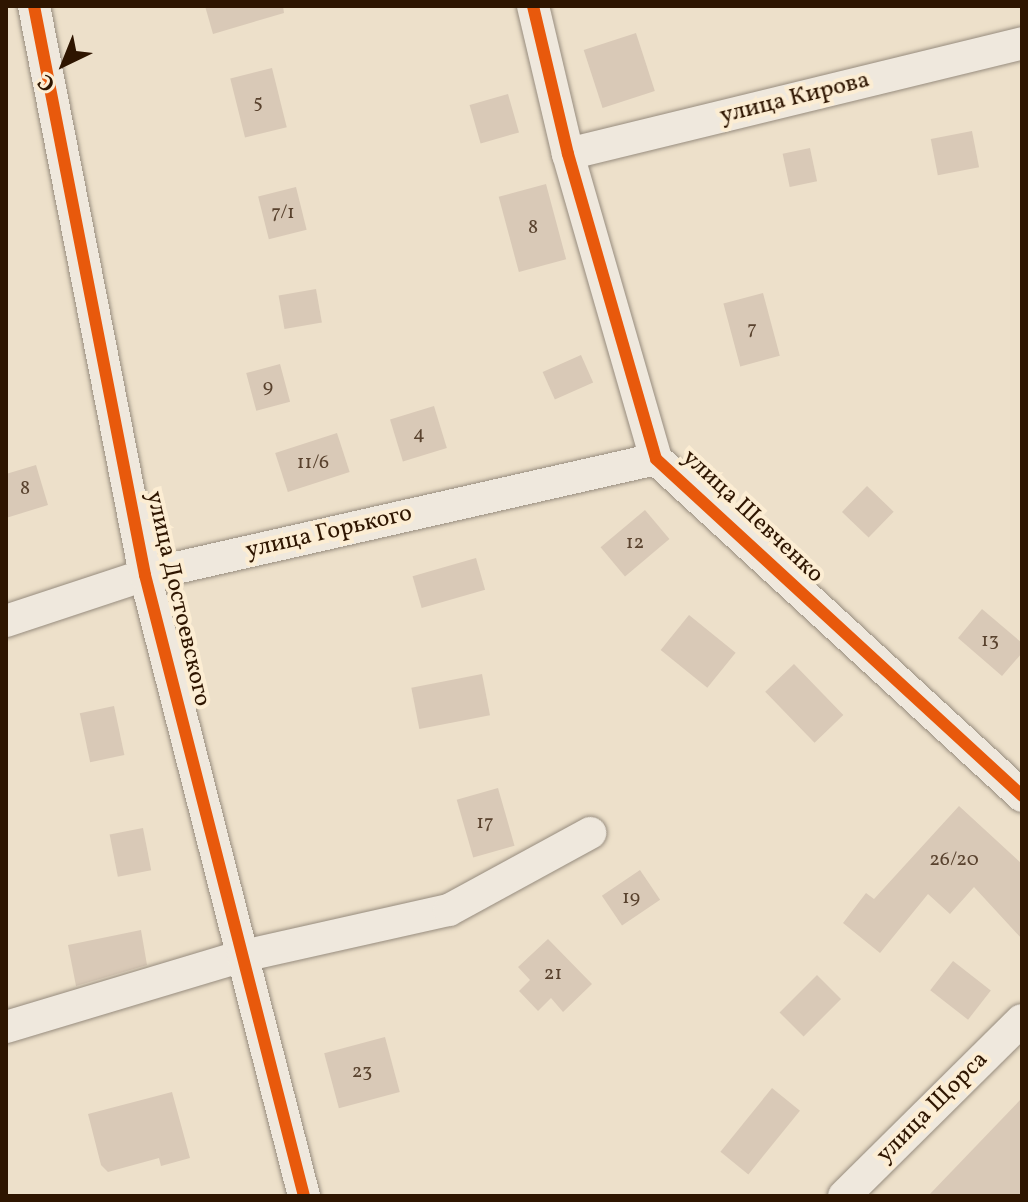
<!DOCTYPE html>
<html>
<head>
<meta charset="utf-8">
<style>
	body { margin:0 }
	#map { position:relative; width:1028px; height:1202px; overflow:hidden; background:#ede0ca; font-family:Vollkorn,serif }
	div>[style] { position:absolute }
	.building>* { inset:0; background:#d9c9b7; transform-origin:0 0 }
	.roads { filter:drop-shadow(0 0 2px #978c7e) drop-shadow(0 0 2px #978c7e) }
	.street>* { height:32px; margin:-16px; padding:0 16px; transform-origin:16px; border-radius:16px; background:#efe8dd }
	.cycleway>* { height:12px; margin:-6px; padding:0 6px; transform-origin:6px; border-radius:6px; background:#e8590c }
	span { translate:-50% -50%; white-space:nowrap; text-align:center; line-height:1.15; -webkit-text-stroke:8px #fcedd3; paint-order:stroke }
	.number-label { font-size:20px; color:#59422e }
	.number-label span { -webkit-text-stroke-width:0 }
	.street-label { font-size:24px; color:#2e1500 }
	.frame { position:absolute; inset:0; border:8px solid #2e1500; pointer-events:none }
	.north { position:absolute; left:24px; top:24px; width:80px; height:80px; -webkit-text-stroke:6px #fcedd3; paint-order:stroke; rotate:223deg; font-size:22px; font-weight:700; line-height:32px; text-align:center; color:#2e1500 }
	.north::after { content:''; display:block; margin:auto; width:28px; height:36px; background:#2e1500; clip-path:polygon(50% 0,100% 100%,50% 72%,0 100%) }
</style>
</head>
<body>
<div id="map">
	<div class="building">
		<i style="clip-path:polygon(205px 6px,283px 6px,284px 13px,213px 34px)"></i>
		<i style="left:636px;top:33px;width:61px;height:55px;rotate:72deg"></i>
		<i style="left:272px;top:68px;width:61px;height:43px;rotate:76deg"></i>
		<i style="left:508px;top:94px;width:40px;height:40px;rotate:74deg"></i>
		<i style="left:972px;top:131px;width:37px;height:42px;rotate:79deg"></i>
		<i style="left:810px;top:148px;width:34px;height:28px;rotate:78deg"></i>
		<i style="left:546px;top:184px;width:78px;height:49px;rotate:75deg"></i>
		<i style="left:296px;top:187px;width:44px;height:39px;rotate:76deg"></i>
		<i style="left:316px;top:289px;width:34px;height:38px;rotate:80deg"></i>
		<i style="left:763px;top:293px;width:65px;height:41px;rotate:75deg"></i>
		<i style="left:581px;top:355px;width:30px;height:42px;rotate:66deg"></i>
		<i style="left:280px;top:364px;width:39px;height:35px;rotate:75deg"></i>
		<i style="left:434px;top:406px;width:44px;height:46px;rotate:73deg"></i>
		<i style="left:337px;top:433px;width:41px;height:65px;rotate:72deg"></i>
		<i style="clip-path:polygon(36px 465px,48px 505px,6px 518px,6px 474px)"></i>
		<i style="left:867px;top:486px;width:37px;height:36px;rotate:44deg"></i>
		<i style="left:645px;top:510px;width:38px;height:58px;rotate:50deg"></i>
		<i style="left:476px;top:558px;width:33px;height:66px;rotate:74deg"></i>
		<i style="clip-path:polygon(982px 609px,1022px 643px,1022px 653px,1002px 676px,958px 638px)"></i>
		<i style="left:689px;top:615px;width:60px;height:45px;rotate:39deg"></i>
		<i style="left:794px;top:664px;width:71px;height:40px;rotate:46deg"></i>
		<i style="left:482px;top:674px;width:42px;height:72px;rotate:79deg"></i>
		<i style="left:114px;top:706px;width:50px;height:35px;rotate:78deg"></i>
		<i style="left:498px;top:788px;width:60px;height:43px;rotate:74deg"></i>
		<i style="clip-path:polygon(959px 806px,1022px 864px,1022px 939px,974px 887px,950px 914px,928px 894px,880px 953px,843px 923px,866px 893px,874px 899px)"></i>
		<i style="left:143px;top:828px;width:43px;height:34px;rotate:79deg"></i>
		<i style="left:640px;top:870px;width:36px;height:46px;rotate:56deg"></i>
		<i style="clip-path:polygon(141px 930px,147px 965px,76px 986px,68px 945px)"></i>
		<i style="clip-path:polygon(548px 939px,592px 984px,563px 1012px,551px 998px,538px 1011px,519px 991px,530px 980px,518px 967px)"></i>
		<i style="left:953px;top:961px;width:48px;height:37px;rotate:38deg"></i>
		<i style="left:817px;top:975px;width:34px;height:53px;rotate:45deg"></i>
		<i style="left:385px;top:1037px;width:57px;height:63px;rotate:75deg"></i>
		<i style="left:772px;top:1088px;width:36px;height:82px;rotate:39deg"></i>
		<i style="clip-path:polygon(172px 1092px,190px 1158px,161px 1166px,159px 1158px,108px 1172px,101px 1165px,88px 1114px)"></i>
		<i style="clip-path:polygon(1022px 1098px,1022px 1196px,928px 1196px)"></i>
	</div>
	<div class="roads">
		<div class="street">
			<i style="left:34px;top:6px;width:580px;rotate:78.96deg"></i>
			<i style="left:145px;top:575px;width:641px;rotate:75.64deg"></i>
			<i style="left:533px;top:6px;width:152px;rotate:76.7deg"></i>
			<i style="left:568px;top:154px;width:317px;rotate:73.9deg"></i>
			<i style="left:656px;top:459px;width:498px;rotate:42.6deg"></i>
			<i style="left:568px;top:154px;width:467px;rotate:-13.7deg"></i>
			<i style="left:6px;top:621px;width:146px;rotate:-18.3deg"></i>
			<i style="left:145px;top:575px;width:524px;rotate:-12.79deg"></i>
			<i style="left:6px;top:1027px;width:247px;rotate:-16.7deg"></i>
			<i style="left:243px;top:956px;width:211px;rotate:-12.6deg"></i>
			<i style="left:449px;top:910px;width:161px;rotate:-28.6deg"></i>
			<i style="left:844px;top:1196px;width:250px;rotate:-44.7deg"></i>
		</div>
	</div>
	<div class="cycleway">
		<i style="left:34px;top:6px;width:580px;rotate:78.96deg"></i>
		<i style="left:145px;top:575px;width:641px;rotate:75.64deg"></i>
		<i style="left:533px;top:6px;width:152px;rotate:76.7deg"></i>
		<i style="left:568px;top:154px;width:317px;rotate:73.9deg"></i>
		<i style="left:656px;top:459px;width:498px;rotate:42.6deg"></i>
	</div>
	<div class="number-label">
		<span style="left:258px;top:103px">5</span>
		<span style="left:283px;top:213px">7/1</span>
		<span style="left:533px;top:228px">8</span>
		<span style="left:752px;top:329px">7</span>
		<span style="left:268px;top:387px">9</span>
		<span style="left:419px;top:434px">4</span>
		<span style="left:313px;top:463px">11/6</span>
		<span style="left:25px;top:489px">8</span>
		<span style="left:635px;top:543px">12</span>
		<span style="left:990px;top:641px">13</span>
		<span style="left:485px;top:823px">17</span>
		<span style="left:954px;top:860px">26/20</span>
		<span style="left:631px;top:898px">19</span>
		<span style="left:553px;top:974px">21</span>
		<span style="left:362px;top:1072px">23</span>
	</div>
	<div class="street-label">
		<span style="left:795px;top:99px;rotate:-14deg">улица Кирова</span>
		<span style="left:752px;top:517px;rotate:43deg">улица Шевченко</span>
		<span style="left:329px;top:533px;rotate:-13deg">улица Горького</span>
		<span style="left:177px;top:599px;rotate:77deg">улица Достоевского</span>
		<span style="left:933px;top:1108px;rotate:-45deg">улица Щорса</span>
	</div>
	<div class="frame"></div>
	<div class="north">С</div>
</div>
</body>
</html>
